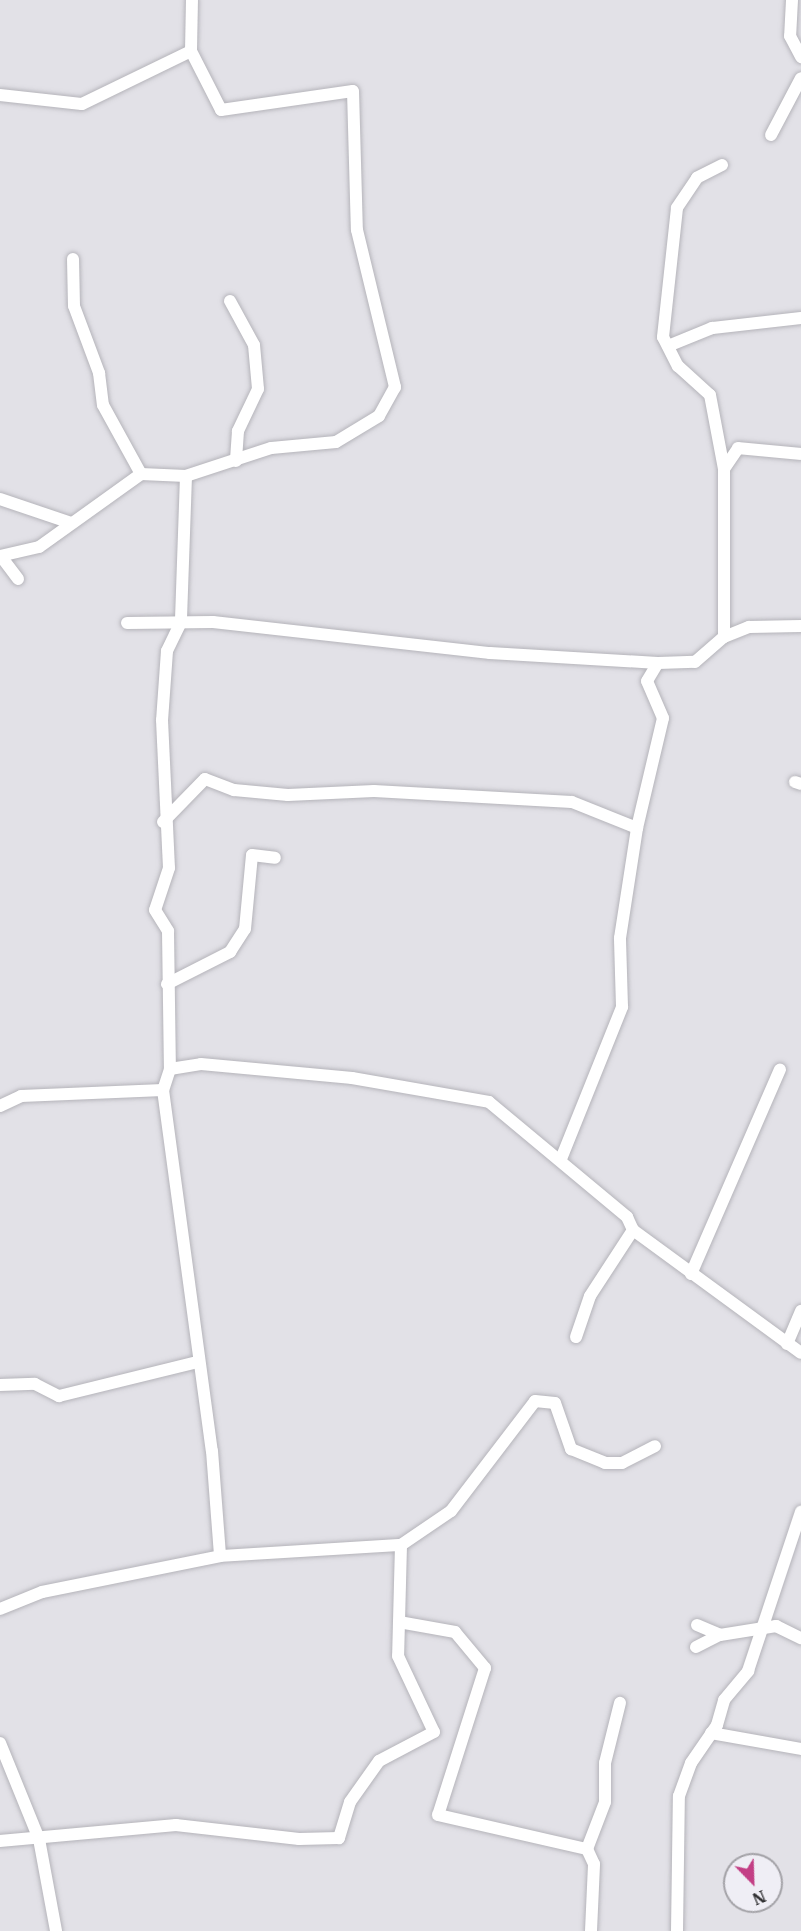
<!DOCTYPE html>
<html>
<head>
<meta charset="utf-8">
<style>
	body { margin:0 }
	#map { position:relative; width:801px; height:1931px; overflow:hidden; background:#e2e1e7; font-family:"IBM Plex Serif",serif }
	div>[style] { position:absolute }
	.roads { filter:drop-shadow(0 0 2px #b5b4ba) drop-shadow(0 0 2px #b5b4ba) }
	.minor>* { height:12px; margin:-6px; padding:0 6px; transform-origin:6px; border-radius:6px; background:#fff }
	span { translate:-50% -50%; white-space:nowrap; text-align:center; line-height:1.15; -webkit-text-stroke:6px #efeef5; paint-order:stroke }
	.north { position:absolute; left:723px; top:1853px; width:60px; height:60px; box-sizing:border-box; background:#efeef5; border:2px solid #a3a2a7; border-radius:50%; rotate:157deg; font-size:16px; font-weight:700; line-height:24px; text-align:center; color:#303032 }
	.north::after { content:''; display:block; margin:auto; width:21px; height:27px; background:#c33f85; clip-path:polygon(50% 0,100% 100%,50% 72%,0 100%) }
</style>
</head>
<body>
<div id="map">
	<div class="roads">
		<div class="minor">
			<i style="left:792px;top:0;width:36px;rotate:93deg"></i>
			<i style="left:790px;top:36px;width:24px;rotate:62deg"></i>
			<i style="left:191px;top:51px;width:51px;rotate:-88.9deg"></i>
			<i style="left:0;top:95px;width:82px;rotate:6.3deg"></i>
			<i style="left:82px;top:104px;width:121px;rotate:-25.9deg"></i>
			<i style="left:191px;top:51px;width:66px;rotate:63deg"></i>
			<i style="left:221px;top:110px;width:133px;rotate:-8.2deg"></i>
			<i style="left:353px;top:91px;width:139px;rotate:88.4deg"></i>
			<i style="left:357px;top:230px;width:162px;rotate:76.4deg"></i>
			<i style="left:395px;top:387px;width:33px;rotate:119deg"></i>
			<i style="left:379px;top:416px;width:50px;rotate:148.8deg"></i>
			<i style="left:336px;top:442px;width:65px;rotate:174.7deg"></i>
			<i style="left:271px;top:448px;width:89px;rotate:161.8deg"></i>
			<i style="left:186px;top:476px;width:45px;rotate:-177.5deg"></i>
			<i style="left:141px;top:474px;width:125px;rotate:144.4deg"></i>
			<i style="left:39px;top:547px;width:40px;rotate:167deg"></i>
			<i style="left:771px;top:135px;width:64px;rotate:-62.2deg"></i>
			<i style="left:722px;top:165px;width:28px;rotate:153deg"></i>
			<i style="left:697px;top:178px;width:36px;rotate:124deg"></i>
			<i style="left:677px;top:208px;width:130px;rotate:96.2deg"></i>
			<i style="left:663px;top:337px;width:33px;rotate:63deg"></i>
			<i style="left:678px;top:366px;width:43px;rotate:42.2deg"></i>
			<i style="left:710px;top:395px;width:75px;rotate:79.3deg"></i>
			<i style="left:73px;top:259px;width:47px;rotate:88.8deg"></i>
			<i style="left:74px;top:306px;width:72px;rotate:69.5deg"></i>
			<i style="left:99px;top:373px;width:32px;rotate:83deg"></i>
			<i style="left:103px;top:405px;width:79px;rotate:61.2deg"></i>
			<i style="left:230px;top:301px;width:50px;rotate:61.4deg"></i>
			<i style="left:254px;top:345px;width:44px;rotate:84.8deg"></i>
			<i style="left:258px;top:389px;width:47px;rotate:115.5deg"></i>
			<i style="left:238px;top:431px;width:30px;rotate:94deg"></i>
			<i style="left:668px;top:346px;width:48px;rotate:-22.2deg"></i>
			<i style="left:712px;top:328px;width:90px;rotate:-6.4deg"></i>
			<i style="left:186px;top:476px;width:146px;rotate:92deg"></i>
			<i style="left:181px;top:622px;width:32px;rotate:116deg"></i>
			<i style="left:167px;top:651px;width:69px;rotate:94.1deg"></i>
			<i style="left:162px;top:720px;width:148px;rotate:87.3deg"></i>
			<i style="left:169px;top:868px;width:44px;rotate:108.4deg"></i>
			<i style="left:155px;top:910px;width:25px;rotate:58deg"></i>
			<i style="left:168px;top:931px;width:138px;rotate:89.2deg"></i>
			<i style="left:170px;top:1069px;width:22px;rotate:108deg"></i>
			<i style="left:163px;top:1090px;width:364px;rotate:82.3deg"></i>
			<i style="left:212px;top:1451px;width:105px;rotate:85.6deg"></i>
			<i style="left:0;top:499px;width:75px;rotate:18.7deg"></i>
			<i style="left:3px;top:559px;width:25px;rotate:53deg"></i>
			<i style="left:127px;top:623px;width:86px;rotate:-0.7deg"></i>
			<i style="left:213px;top:622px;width:279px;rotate:6.4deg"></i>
			<i style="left:490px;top:653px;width:168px;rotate:3.4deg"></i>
			<i style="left:658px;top:663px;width:37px;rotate:-2deg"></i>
			<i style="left:695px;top:662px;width:38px;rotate:-41deg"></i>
			<i style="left:724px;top:637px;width:27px;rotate:-22deg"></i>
			<i style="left:749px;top:627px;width:52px;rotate:-1.1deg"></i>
			<i style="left:724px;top:637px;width:168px;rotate:-90deg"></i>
			<i style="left:724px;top:469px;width:25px;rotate:-56deg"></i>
			<i style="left:738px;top:448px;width:63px;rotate:5.4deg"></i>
			<i style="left:795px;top:782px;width:6px;rotate:18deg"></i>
			<i style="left:163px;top:822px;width:60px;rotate:-45.7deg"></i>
			<i style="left:205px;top:779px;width:31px;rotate:21deg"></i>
			<i style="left:234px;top:790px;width:54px;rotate:5.3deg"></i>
			<i style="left:288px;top:795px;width:86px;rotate:-2.7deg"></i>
			<i style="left:374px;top:791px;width:198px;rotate:3.2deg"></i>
			<i style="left:572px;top:802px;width:70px;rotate:21.8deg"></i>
			<i style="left:167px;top:984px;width:71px;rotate:-26.9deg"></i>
			<i style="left:230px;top:952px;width:27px;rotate:-57deg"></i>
			<i style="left:245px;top:929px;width:74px;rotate:-84.6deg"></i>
			<i style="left:252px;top:855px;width:23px;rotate:7deg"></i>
			<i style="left:170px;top:1069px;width:31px;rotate:-9deg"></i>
			<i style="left:201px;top:1064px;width:152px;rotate:5.3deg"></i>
			<i style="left:352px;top:1078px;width:139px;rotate:9.9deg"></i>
			<i style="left:489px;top:1102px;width:180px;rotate:39.8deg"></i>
			<i style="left:627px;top:1217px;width:14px;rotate:65deg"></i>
			<i style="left:633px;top:1230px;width:208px;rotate:36.2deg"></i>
			<i style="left:0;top:1106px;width:23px;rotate:-25deg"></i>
			<i style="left:21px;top:1096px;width:142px;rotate:-2.4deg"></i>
			<i style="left:561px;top:1159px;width:164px;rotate:-68.1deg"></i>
			<i style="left:622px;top:1007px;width:69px;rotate:-91.7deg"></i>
			<i style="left:620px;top:938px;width:111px;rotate:-81.2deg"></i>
			<i style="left:637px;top:828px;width:113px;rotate:-76.7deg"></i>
			<i style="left:663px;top:718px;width:40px;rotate:-113.4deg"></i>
			<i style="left:647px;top:681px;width:21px;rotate:-59deg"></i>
			<i style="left:691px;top:1274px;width:223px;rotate:-66.5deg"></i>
			<i style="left:576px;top:1337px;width:43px;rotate:-71.1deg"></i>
			<i style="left:590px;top:1296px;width:79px;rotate:-56.9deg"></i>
			<i style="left:787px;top:1344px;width:36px;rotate:-67deg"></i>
			<i style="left:0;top:1385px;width:35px;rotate:-2deg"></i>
			<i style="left:35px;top:1384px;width:27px;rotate:27deg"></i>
			<i style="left:59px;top:1396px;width:142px;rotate:-13.8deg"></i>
			<i style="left:401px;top:1545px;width:60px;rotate:-34.2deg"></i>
			<i style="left:451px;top:1511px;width:138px;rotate:-52.6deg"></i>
			<i style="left:535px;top:1401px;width:20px;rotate:6deg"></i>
			<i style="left:555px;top:1403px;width:49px;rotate:70.8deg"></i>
			<i style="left:571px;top:1449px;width:37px;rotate:22deg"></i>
			<i style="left:605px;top:1463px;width:17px"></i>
			<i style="left:622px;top:1463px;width:37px;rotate:-27deg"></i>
			<i style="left:0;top:1609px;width:45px;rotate:-22deg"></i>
			<i style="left:42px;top:1592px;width:182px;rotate:-11.4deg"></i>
			<i style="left:220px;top:1556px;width:181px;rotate:-3.5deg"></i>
			<i style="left:401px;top:1545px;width:111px;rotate:91.5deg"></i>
			<i style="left:398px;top:1656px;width:84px;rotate:64.7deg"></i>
			<i style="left:434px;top:1732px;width:62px;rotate:152.2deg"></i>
			<i style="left:379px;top:1761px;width:50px;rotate:125.3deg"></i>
			<i style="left:350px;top:1802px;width:38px;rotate:107deg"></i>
			<i style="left:339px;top:1838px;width:40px;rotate:178.6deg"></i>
			<i style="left:299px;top:1839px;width:124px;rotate:-173.5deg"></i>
			<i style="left:176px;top:1825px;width:177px;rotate:174.8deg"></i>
			<i style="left:399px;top:1622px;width:57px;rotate:10.1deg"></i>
			<i style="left:455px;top:1632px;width:47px;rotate:50.2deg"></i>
			<i style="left:485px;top:1668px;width:154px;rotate:107.7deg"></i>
			<i style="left:438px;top:1815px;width:153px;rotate:12.9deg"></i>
			<i style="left:697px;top:1625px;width:25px;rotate:23deg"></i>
			<i style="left:696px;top:1647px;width:27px;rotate:-27deg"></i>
			<i style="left:720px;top:1635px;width:57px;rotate:-9.1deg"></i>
			<i style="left:776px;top:1626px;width:28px;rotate:26deg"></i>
			<i style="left:711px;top:1733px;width:91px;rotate:10.1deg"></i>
			<i style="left:0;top:1743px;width:104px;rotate:67.9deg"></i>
			<i style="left:39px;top:1839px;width:94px;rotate:79.5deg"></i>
			<i style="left:591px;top:1931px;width:67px;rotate:-87.4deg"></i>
			<i style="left:594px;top:1864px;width:17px;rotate:-115deg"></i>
			<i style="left:587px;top:1849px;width:50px;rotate:-69deg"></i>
			<i style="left:605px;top:1802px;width:39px;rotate:-90deg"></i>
			<i style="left:605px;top:1763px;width:62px;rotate:-76deg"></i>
			<i style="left:677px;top:1931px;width:135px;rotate:-89.2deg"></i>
			<i style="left:679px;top:1796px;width:35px;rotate:-70deg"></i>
			<i style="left:691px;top:1763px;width:46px;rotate:-55.6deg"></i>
			<i style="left:717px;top:1725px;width:26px;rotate:-74deg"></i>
			<i style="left:724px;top:1700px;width:38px;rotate:-50deg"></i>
			<i style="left:748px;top:1671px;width:168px;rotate:-71.6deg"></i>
		</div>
	</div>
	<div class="north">N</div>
</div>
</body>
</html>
